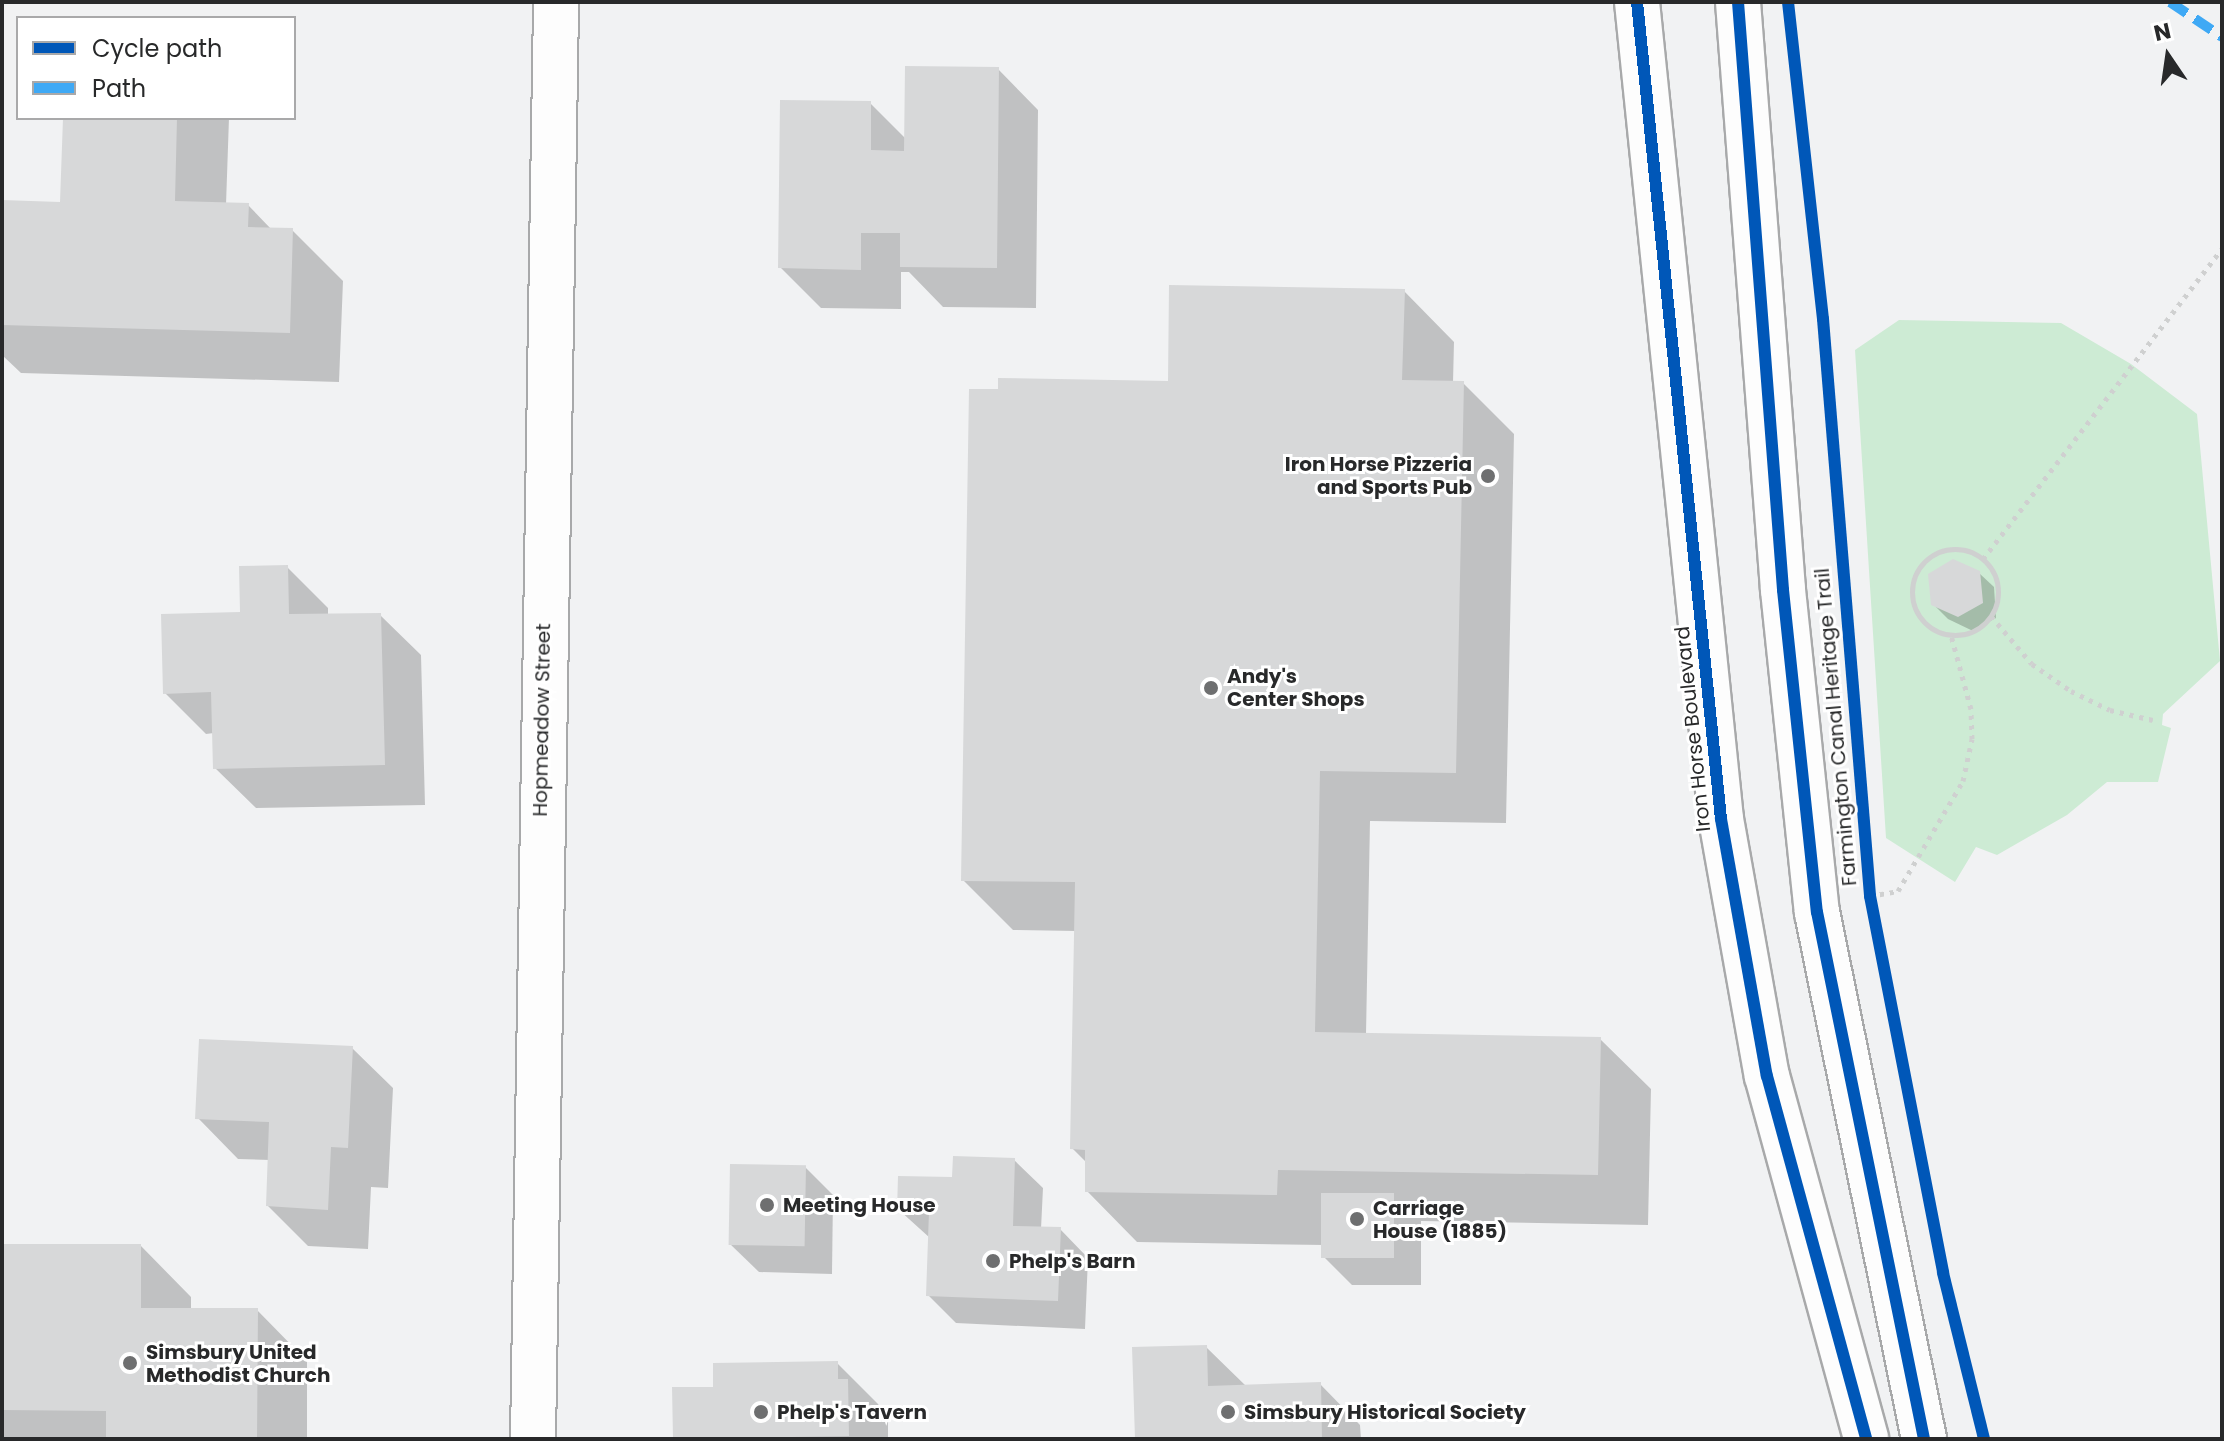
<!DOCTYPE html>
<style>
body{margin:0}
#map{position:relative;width:2224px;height:1441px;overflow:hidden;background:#f1f2f3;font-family:Poppins,sans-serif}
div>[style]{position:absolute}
.green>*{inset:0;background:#cdebd4}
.shadow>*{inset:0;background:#0003}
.building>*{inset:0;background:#d7d8d9;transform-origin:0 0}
.path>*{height:5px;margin-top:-2.5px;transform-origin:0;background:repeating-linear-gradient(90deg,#cfd0d0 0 4px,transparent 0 10px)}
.path>.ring{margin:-2.5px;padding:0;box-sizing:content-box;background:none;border:5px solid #cfd0d0;border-radius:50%}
.roads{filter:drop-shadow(2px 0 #a8a9aa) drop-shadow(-2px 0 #a8a9aa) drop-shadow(0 2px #a8a9aa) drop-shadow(0 -2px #a8a9aa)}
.tertiary>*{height:44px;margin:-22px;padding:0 22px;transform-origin:22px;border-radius:22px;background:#fdfdfd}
.trunk>*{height:44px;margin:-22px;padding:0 22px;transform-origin:22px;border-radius:22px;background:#fdfdfd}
.quiet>*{height:10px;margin-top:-5px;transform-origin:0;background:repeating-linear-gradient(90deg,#3fa9f5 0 20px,transparent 0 30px)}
.cycleway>*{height:12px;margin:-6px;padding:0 6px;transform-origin:6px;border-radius:6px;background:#0057b8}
.dots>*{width:22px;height:22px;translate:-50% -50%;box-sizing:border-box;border:4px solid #fff;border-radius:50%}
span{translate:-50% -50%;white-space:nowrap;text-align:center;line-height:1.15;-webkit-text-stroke:6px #fff;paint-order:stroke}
.poi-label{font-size:20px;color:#28292a;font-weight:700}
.right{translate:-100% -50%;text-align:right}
.left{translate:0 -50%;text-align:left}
.street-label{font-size:20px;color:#28292a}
.frame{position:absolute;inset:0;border:4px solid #28292a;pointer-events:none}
.legend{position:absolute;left:16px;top:16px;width:280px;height:104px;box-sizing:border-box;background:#fff;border:2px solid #a9a9aa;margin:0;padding:10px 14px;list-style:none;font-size:24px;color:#28292a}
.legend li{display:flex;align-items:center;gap:16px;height:40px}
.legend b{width:40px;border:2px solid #a9a9aa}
.north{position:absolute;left:2128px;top:16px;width:80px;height:80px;-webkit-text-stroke:6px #fff;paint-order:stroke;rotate:347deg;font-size:22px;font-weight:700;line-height:32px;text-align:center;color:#28292a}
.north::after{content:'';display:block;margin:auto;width:28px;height:36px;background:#28292a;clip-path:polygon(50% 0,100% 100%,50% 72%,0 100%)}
</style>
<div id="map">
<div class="green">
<div style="clip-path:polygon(1899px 320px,2061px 323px,2131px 364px,2197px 414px,2220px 661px,2163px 714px,2162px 725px,2171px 728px,2158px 782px,2107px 782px,2067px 815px,1997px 855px,1976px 847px,1955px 882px,1886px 838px,1855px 350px)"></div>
</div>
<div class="shadow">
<div style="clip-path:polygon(998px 69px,1038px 110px,1036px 308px,943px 307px,909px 272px,901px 272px,901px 309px,821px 308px,780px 267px,870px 103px,906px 139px)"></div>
<div style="clip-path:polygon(65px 118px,229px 118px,226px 205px,248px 205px,272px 230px,292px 230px,343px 281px,339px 382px,21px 373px,2px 355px,2px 202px,62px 204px)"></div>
<div style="clip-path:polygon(1404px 291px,1454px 342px,1453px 383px,1463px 383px,1514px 434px,1506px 823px,1370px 821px,1366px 1035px,1600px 1039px,1651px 1089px,1648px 1225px,1421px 1221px,1421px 1285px,1352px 1285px,1324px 1257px,1324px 1245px,1137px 1242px,1087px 1191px,1087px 1163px,1072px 1148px,1076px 931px,1013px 930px,963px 880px,1170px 383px)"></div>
<div style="clip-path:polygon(287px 567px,328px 608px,328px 616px,380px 615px,421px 655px,425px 805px,256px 808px,215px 768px,214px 733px,206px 734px,165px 693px)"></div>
<div style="clip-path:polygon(1979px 573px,1994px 587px,1996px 618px,1973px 631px,1948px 619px,1933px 604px)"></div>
<div style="clip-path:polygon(352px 1048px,393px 1088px,388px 1188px,371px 1187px,368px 1249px,308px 1246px,268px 1206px,270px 1160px,238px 1159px,198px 1118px)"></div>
<div style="clip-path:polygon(1014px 1160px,1043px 1188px,1041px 1229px,1060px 1229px,1088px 1258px,1085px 1329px,956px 1323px,928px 1295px,930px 1238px,899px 1210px,954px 1179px)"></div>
<div style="clip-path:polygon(805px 1167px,833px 1195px,832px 1274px,759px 1272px,730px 1244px)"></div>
<div style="clip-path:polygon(2px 1246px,141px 1246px,191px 1297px,191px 1310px,257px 1310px,307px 1361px,307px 1439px,2px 1439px)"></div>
<div style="clip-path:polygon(1206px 1347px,1246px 1386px,1320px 1384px,1360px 1425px,1361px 1439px,1137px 1439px)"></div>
<div style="clip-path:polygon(837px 1363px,878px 1404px,888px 1422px,888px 1439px,675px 1439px,674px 1389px,715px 1389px)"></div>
</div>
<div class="building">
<div style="clip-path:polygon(905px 66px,999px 67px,997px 268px,900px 267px,900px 233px,861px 233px,861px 270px,778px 268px,780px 100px,871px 101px,871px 150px,904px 151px)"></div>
<div style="clip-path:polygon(63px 118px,177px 118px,175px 201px,249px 203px,248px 227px,293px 228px,290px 333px,2px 325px,2px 200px,60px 202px)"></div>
<div style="clip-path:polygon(1169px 285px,1405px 289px,1402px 380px,1464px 381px,1456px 773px,1320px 771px,1315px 1032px,1601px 1037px,1598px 1175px,1278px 1170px,1277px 1195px,1085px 1192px,1085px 1150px,1070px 1149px,1075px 882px,961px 881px,969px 389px,998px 389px,998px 378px,1168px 381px)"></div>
<div style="clip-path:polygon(1953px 559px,1980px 571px,1983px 603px,1958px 617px,1931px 605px,1928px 574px)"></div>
<div style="clip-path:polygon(288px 565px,289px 614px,381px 613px,385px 765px,213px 769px,211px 692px,163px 694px,161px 614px,240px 612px,239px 566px)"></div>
<div style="clip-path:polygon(199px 1039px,353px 1046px,348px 1148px,331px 1147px,328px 1210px,266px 1206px,269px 1122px,195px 1119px)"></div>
<div style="clip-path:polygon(953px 1156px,1015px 1158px,1013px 1226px,1061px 1227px,1058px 1301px,926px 1296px,929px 1211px,897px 1211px,898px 1176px,952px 1177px)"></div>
<div style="left:730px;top:1164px;width:76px;height:81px;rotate:1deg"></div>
<div style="left:1321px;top:1193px;width:73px;height:65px"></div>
<div style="clip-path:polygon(2px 1244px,141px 1244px,141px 1308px,258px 1308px,257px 1439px,106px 1439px,106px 1411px,2px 1410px)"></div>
<div style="clip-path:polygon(1207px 1345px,1208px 1386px,1321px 1382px,1322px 1439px,1135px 1439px,1132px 1347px)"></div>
<div style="clip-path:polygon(838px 1361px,838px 1379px,848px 1379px,849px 1436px,673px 1439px,672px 1387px,713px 1387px,713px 1363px)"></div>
</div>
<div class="path">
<div class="ring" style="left:1912px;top:549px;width:81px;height:81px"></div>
<div style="left:1983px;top:559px;width:391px;rotate:-52.4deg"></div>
<div style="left:1991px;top:616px;width:63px;rotate:49.5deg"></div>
<div style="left:2032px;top:664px;width:47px;rotate:34.7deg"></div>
<div style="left:2071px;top:691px;width:43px;rotate:26deg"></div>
<div style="left:2110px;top:710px;width:44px;rotate:13.1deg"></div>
<div style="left:1870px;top:896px;width:28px;rotate:-10deg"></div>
<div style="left:1898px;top:891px;width:128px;rotate:-59.4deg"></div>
<div style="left:1963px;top:781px;width:43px;rotate:-77.9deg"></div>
<div style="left:1972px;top:739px;width:30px;rotate:-92deg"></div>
<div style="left:1971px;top:709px;width:77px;rotate:-105.1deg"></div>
</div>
<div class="roads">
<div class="tertiary">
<div style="left:1637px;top:2px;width:821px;rotate:84.13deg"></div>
<div style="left:1721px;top:819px;width:261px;rotate:79.9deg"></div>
<div style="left:1767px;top:1076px;width:376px;rotate:74.7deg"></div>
<div style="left:1738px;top:2px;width:590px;rotate:85.62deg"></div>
<div style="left:1783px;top:590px;width:324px;rotate:84deg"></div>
<div style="left:1817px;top:912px;width:538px;rotate:78.52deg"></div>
</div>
<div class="trunk">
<div style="left:533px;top:1439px;width:1437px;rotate:-89.08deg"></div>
</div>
</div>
<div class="quiet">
<div style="left:2170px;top:2px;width:63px;rotate:33.9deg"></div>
</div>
<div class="cycleway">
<div style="left:1637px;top:2px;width:821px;rotate:84.13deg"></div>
<div style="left:1721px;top:819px;width:261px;rotate:79.9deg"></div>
<div style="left:1767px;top:1076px;width:376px;rotate:74.7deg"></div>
<div style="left:1738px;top:2px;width:590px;rotate:85.62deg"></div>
<div style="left:1783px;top:590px;width:324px;rotate:84deg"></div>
<div style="left:1817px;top:912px;width:538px;rotate:78.52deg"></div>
<div style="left:1788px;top:2px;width:319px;rotate:83.7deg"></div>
<div style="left:1823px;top:319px;width:579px;rotate:85.34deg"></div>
<div style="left:1870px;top:896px;width:384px;rotate:79deg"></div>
<div style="left:1943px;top:1273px;width:171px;rotate:76.1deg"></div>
</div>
<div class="dots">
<div style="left:1488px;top:476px;background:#6e6f70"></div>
<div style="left:1211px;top:688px;background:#6e6f70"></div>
<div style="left:767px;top:1205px;background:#6e6f70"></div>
<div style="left:1357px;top:1219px;background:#6e6f70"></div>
<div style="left:993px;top:1261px;background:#6e6f70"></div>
<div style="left:130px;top:1363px;background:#6e6f70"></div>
<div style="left:761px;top:1412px;background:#6e6f70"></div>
<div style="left:1228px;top:1412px;background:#6e6f70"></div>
</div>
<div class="poi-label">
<span class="right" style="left:1472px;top:476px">Iron Horse Pizzeria<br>and Sports Pub</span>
<span class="left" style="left:1227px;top:688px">Andy's<br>Center Shops</span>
<span class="left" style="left:783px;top:1205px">Meeting House</span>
<span class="left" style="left:1373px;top:1220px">Carriage<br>House (1885)</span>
<span class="left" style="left:1009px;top:1261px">Phelp's Barn</span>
<span class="left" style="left:146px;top:1364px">Simsbury United<br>Methodist Church</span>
<span class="left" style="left:777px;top:1412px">Phelp's Tavern</span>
<span class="left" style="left:1244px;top:1412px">Simsbury Historical Society</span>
</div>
<div class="street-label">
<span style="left:542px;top:720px;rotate:-89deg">Hopmeadow Street</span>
<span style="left:1836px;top:727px;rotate:-95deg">Farmington Canal Heritage Trail</span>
<span style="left:1693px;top:729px;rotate:-96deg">Iron Horse Boulevard</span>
</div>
<div class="frame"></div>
<ul class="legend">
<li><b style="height:10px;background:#0057b8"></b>Cycle path</li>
<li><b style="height:10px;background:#3fa9f5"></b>Path</li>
</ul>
<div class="north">N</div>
</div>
